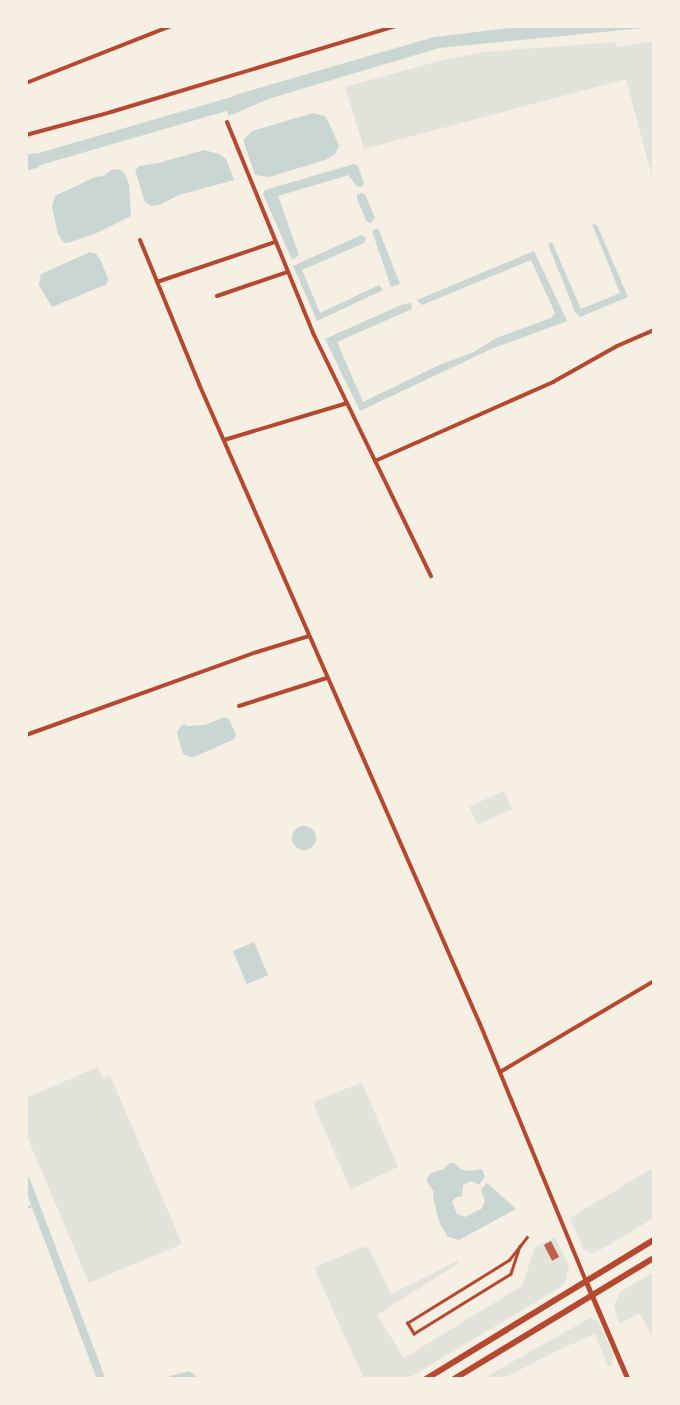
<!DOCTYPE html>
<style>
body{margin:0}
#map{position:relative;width:680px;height:1405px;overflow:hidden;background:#f6efe4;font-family:"IBM Plex Sans",sans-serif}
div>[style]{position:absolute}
.green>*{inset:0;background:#e2e4dc;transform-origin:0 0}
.water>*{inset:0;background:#c9d6d2;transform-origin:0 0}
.round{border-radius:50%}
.stream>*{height:2px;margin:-1px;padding:0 1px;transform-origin:1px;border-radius:1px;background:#c9d6d2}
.canal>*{height:8px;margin:-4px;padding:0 4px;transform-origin:4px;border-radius:4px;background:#c9d6d2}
.river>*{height:12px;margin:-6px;padding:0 6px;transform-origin:6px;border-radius:6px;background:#c9d6d2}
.building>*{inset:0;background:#bf614a;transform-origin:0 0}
.pedestrian>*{height:2.5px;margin:-1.25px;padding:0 1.25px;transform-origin:1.25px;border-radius:1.25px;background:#b5482f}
.minor>*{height:4px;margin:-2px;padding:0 2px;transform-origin:2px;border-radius:2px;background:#b5482f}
.tertiary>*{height:4.5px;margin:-2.25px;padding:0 2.25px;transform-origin:2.25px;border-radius:2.25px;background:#b5482f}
.primary>*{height:5.5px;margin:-2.75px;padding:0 2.75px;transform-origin:2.75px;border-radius:2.75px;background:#b5482f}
span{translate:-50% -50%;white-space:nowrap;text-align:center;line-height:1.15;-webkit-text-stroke:5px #f6efe4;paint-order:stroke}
.frame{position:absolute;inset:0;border:28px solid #f6efe4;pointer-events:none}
</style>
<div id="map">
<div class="green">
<div style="clip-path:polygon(654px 41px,654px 184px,626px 79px,364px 149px,345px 87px,443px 60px,484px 52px,615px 42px,617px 47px)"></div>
<div style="left:504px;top:791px;width:20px;height:38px;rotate:66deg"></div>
<div style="clip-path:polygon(98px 1067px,102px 1078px,110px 1075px,182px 1244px,89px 1283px,26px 1134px,26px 1098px)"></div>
<div style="clip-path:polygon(360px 1083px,362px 1083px,398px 1167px,352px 1189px,350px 1188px,314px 1106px,314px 1102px)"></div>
<div style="clip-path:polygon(654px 1167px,654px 1218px,602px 1249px,593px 1253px,587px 1252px,583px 1248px,570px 1218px)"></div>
<div style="clip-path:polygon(555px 1237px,569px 1266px,566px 1280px,561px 1287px,407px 1379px,364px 1379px,315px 1270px,315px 1267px,360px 1248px,368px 1247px,391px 1294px,457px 1261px,459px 1263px,377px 1315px,404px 1358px,522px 1286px,535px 1247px)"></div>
<div style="clip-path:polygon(654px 1272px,654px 1339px,639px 1313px,619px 1324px,614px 1305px,620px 1292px)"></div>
<div style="clip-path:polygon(590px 1318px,598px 1321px,613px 1354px,612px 1365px,608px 1367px,595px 1334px,563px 1348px,502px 1379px,482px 1379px)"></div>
</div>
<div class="water">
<div style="clip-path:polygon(528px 26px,654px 27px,439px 48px,268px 99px,229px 116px,223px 102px,235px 95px,434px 37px)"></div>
<div style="clip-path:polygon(313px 113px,325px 116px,329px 123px,339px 146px,335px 154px,325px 160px,269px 177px,255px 175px,244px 143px,244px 139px,252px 131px)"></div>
<div style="clip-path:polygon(204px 150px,219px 154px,226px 159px,234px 180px,179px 195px,159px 205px,151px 206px,145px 202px,135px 170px,139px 166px,159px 163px)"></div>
<div style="clip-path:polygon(35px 153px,39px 167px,26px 171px,26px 155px)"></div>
<div style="clip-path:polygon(354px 164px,358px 166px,364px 184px,361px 187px,356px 186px,349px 175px,278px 196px,299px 255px,292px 260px,263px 194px,265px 190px)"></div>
<div style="clip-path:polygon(120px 169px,125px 174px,129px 184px,131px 216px,99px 232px,71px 242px,64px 243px,58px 234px,52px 207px,55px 196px,95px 177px,104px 176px,111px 170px)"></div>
<div style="clip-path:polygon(361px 193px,365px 194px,375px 218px,371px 223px,367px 222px,357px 199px,357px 195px)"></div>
<div style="clip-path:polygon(592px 224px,597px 225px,628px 297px,580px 317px,575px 312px,548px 244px,552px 242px,581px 309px,618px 294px,620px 293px)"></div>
<div style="clip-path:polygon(378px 228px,400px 284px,391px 287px,372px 231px)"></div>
<div style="clip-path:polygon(361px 235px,366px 238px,364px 243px,302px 270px,320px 313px,379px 285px,383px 290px,317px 321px,293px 266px)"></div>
<div style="clip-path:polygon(534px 251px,567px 321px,491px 349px,360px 411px,325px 339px,401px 305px,411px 303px,412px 309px,337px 342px,363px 402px,439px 365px,472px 353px,496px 338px,551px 318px,555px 313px,531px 260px,422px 305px,417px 300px)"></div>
<div style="clip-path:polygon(90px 252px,96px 254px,100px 259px,108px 278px,107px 284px,52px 307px,39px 285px,41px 274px)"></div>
<div style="clip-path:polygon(224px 717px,229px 719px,236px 735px,233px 740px,196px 756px,190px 757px,183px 754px,177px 733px,180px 727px,184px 724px,187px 726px,205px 725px)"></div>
<div class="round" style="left:292px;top:826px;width:24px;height:24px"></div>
<div style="left:254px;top:942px;width:36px;height:23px;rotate:67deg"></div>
<div style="clip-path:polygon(450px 1163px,454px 1163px,460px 1169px,468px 1171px,482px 1169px,485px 1177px,479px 1185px,471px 1181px,463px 1185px,462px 1196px,455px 1198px,452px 1202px,457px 1214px,465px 1217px,481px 1209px,485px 1202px,481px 1190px,487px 1183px,516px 1209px,459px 1240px,448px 1237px,440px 1224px,433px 1198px,434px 1192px,426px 1180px,431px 1173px,444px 1169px)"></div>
<div style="clip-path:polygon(190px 1371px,199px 1379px,168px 1379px,170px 1376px)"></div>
</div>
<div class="stream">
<div style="left:26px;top:1208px;width:10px;rotate:-17deg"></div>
</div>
<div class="canal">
<div style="left:26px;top:1180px;width:213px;rotate:69.3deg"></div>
</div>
<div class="river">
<div style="left:26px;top:163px;width:223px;rotate:-16.2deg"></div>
</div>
<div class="building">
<div style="left:551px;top:1241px;width:18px;height:8px;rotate:63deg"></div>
</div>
<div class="pedestrian">
<div style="left:520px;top:1246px;width:29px;rotate:108deg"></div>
<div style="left:511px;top:1274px;width:114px;rotate:148.3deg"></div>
<div style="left:414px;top:1334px;width:13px;rotate:-122deg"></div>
<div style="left:407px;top:1323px;width:120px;rotate:-31.7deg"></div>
<div style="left:509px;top:1260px;width:18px;rotate:-52deg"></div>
<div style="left:520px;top:1246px;width:11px;rotate:-52deg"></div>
</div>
<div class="minor">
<div style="left:26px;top:83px;width:156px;rotate:-21.5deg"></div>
<div style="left:227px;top:122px;width:230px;rotate:67.8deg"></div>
<div style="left:314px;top:335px;width:268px;rotate:64.1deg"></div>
<div style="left:26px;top:135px;width:88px;rotate:-15.1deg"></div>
<div style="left:111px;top:112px;width:297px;rotate:-16.8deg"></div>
<div style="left:140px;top:240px;width:156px;rotate:67.7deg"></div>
<div style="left:199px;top:384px;width:699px;rotate:66.3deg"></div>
<div style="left:480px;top:1024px;width:278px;rotate:67.6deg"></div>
<div style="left:157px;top:282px;width:125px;rotate:-18.7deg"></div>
<div style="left:217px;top:296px;width:74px;rotate:-18.9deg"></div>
<div style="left:224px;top:440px;width:128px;rotate:-16.7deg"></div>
<div style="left:375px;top:461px;width:195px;rotate:-23.9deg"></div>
<div style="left:553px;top:382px;width:73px;rotate:-29.4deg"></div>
<div style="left:617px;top:346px;width:40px;rotate:-23.4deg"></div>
<div style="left:239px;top:706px;width:92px;rotate:-17.7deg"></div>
<div style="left:26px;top:735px;width:245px;rotate:-19.8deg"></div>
<div style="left:257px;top:652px;width:54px;rotate:-17.1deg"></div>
<div style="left:500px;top:1072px;width:179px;rotate:-30.6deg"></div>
</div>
<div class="tertiary">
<div style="left:586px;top:1281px;width:107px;rotate:66.8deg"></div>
</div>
<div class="primary">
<div style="left:426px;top:1379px;width:267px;rotate:-31.4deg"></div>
<div style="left:454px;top:1379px;width:234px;rotate:-31.2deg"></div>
</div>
<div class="frame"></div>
</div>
